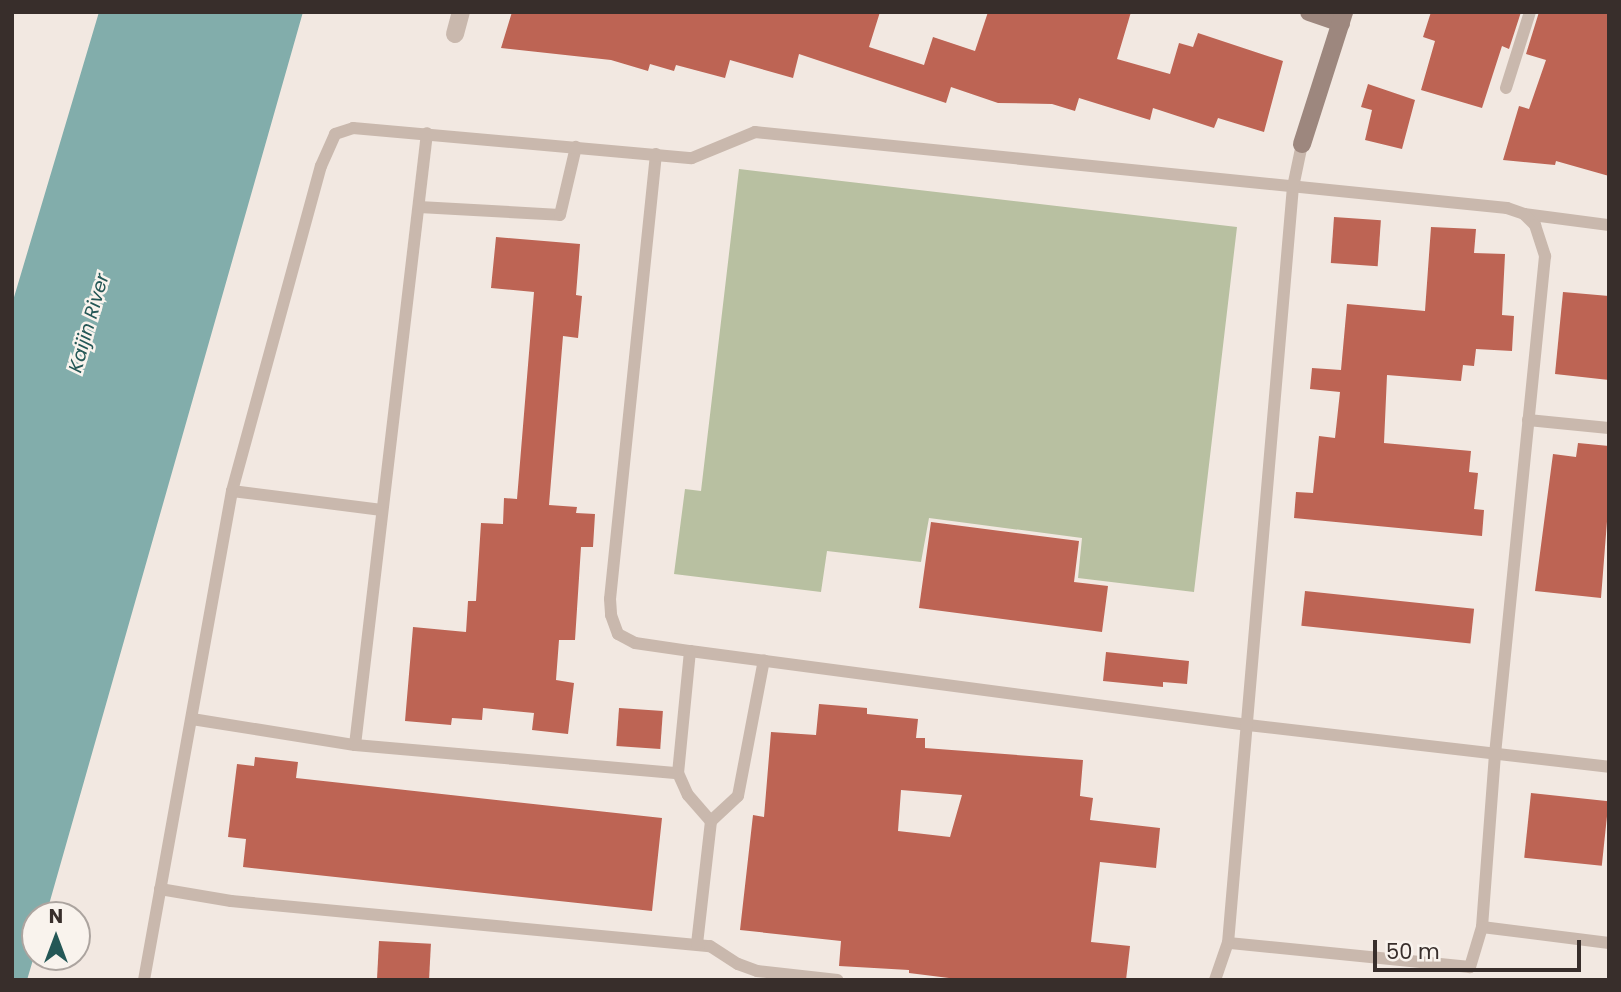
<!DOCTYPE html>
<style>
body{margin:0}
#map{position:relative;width:1621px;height:992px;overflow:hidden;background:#f2e8e1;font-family:Poppins,sans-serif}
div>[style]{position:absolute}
.green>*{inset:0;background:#b8c0a1}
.water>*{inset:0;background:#82adab}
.building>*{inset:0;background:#bd6454;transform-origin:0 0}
.lane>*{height:12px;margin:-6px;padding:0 6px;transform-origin:6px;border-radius:6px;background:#c9b8ad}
.street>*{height:18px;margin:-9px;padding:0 9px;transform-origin:9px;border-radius:9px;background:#c9b8ad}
.secondary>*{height:18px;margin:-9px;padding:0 9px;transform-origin:9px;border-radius:9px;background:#9d877e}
span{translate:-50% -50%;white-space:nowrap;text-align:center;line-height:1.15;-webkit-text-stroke:5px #f9f3ed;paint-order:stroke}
.water-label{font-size:19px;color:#245756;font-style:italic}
.frame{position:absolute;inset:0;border:14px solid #382e2b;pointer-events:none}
.north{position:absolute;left:21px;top:901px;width:70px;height:70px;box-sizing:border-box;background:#f9f3ed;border:2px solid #aca49f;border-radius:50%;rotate:0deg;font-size:19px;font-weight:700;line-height:28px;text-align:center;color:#382e2b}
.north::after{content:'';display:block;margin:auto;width:24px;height:32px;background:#245756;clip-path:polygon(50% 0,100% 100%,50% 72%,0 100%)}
.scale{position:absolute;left:1373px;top:940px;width:208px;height:32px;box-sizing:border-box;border:4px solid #382e2b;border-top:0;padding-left:9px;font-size:21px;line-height:24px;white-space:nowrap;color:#382e2b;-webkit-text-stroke:5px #f9f3ed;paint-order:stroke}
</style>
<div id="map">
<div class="green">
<div style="clip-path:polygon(739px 169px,1237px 227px,1194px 592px,1078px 578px,1082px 538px,929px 518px,921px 562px,827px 551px,821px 592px,674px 574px,685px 489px,701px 491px)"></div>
</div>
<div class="water">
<div style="clip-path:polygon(99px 12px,303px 12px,46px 915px,35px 915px,35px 953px,27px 980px,12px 980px,12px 304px)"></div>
</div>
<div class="building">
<div style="clip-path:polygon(512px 12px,880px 12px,869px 47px,924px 65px,933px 37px,975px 51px,988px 12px,1131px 12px,1117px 59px,1170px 74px,1179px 43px,1193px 47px,1198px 33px,1283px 61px,1264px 132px,1218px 118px,1214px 128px,1153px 108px,1150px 120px,1079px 98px,1075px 111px,1052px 104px,998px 103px,951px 87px,946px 103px,799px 54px,793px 78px,730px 60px,725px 78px,676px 65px,674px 71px,650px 64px,648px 71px,611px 60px,501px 48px)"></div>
<div style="clip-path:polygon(1431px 12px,1521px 12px,1509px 49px,1502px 46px,1482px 108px,1421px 90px,1435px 41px,1423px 37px)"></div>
<div style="clip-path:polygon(1539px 12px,1609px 12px,1609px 176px,1556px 161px,1555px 165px,1503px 160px,1519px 106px,1529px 109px,1546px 60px,1526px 54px)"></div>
<div style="clip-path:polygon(1368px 84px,1415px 100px,1402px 149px,1365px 140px,1372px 110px,1361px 107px)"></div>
<div style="left:1334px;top:217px;width:47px;height:46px;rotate:4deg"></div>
<div style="clip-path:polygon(1431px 227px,1476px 229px,1474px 253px,1505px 254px,1502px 315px,1514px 316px,1512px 351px,1476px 349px,1474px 366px,1463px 365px,1461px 381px,1387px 375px,1384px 443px,1471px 451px,1469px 472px,1478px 473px,1474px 509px,1484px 510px,1482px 536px,1294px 518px,1296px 492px,1313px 493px,1319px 436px,1335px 438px,1340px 392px,1310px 389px,1312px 368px,1341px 370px,1347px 304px,1425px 311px)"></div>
<div style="clip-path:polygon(496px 237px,580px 244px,576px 295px,582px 296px,578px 338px,563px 336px,549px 505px,577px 507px,576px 513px,595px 514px,593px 547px,581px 547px,575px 640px,559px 640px,556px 680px,574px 683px,568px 734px,532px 730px,534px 713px,483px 708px,482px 720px,452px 718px,451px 725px,405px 721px,413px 627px,466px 632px,468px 601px,476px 601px,481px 523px,503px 524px,504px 498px,517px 499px,534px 292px,491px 288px)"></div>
<div style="clip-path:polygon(1563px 292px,1609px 296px,1609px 380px,1555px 374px)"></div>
<div style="clip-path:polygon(1578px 443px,1609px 446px,1609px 496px,1601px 598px,1535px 591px,1553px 454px,1576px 457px)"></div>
<div style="clip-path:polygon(931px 522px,1079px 541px,1074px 582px,1108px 586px,1102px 632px,919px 608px)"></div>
<div style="left:1305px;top:591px;width:170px;height:35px;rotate:6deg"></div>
<div style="clip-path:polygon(1106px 652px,1189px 661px,1187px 684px,1163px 682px,1163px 687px,1103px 681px)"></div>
<div style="clip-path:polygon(evenodd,819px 704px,867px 708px,867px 714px,918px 719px,916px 738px,925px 738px,925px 748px,1083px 760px,1080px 796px,1093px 798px,1090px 820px,1160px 828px,1156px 868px,1100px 862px,1091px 942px,1130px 946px,1126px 980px,965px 980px,909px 973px,909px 970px,839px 966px,841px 941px,740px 930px,753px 815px,764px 817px,771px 732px,816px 735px,819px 704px,901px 790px,962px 795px,950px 837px,898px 831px,901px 790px)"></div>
<div style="left:619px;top:708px;width:44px;height:38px;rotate:4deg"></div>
<div style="clip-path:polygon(255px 757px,298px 762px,296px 778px,662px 818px,652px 911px,243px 867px,246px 839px,228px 837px,237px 764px,254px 766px)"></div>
<div style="left:1531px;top:793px;width:78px;height:65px;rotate:6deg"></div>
<div style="left:379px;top:941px;width:52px;height:39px;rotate:3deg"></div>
</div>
<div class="lane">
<div style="left:1506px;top:88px;width:80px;rotate:-72.5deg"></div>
<div style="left:656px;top:154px;width:447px;rotate:95.9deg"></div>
<div style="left:610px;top:599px;width:16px;rotate:86deg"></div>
<div style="left:611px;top:615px;width:20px;rotate:70deg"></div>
<div style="left:618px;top:634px;width:19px;rotate:28deg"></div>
<div style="left:635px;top:643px;width:56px;rotate:8.3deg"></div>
<div style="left:690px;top:651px;width:563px;rotate:7.55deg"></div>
<div style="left:1248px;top:725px;width:363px;rotate:6.6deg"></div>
<div style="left:419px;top:207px;width:141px;rotate:3.2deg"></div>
<div style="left:560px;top:215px;width:70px;rotate:-76.8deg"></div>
<div style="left:1524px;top:214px;width:86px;rotate:7.4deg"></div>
<div style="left:1528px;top:420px;width:81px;rotate:5.6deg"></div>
<div style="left:232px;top:491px;width:151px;rotate:7.2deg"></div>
<div style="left:690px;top:651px;width:123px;rotate:95.6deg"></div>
<div style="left:678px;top:773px;width:24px;rotate:66deg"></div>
<div style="left:688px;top:795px;width:35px;rotate:49deg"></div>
<div style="left:192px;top:719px;width:165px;rotate:9.1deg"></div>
<div style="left:355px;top:745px;width:324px;rotate:5deg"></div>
<div style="left:355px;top:745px;width:616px;rotate:-83.29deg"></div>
<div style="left:160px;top:889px;width:72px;rotate:9.6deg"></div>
<div style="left:231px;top:901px;width:481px;rotate:5.4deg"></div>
<div style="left:710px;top:946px;width:33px;rotate:33deg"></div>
<div style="left:738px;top:964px;width:20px;rotate:20deg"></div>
<div style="left:757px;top:971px;width:81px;rotate:6.3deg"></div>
<div style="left:1482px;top:927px;width:128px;rotate:7.2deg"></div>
<div style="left:697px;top:944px;width:124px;rotate:-83.5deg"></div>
<div style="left:711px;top:821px;width:37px;rotate:-43deg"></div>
<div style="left:738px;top:796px;width:138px;rotate:-79.2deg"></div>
<div style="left:144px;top:980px;width:497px;rotate:-79.8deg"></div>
<div style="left:232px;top:491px;width:337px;rotate:-74.7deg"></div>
<div style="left:321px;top:166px;width:35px;rotate:-66deg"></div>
<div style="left:335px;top:134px;width:19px;rotate:-18deg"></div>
<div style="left:353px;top:128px;width:340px;rotate:5.1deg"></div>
<div style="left:692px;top:158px;width:68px;rotate:-22.4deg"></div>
<div style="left:755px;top:132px;width:756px;rotate:5.77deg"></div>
<div style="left:1507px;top:208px;width:18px;rotate:19deg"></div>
<div style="left:1524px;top:214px;width:16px;rotate:45deg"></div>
<div style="left:1535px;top:225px;width:33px;rotate:72deg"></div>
<div style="left:1545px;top:256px;width:501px;rotate:95.73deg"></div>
<div style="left:1495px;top:754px;width:173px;rotate:94.3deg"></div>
<div style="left:1482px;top:927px;width:42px;rotate:106.7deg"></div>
<div style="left:1470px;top:967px;width:243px;rotate:-174.3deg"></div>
<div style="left:1215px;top:980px;width:39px;rotate:-71deg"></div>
<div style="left:1228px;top:943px;width:759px;rotate:-85.09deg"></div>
<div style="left:1293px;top:187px;width:44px;rotate:-78.2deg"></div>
</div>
<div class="street">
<div style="left:455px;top:34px;width:23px;rotate:-75deg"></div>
</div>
<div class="secondary">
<div style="left:1309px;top:12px;width:34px;rotate:19deg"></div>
<div style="left:1302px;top:144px;width:139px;rotate:-72.3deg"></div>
</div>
<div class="water-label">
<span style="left:89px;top:323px;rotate:-74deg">Kaijin River</span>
</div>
<div class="frame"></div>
<div class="north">N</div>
<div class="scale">50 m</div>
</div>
